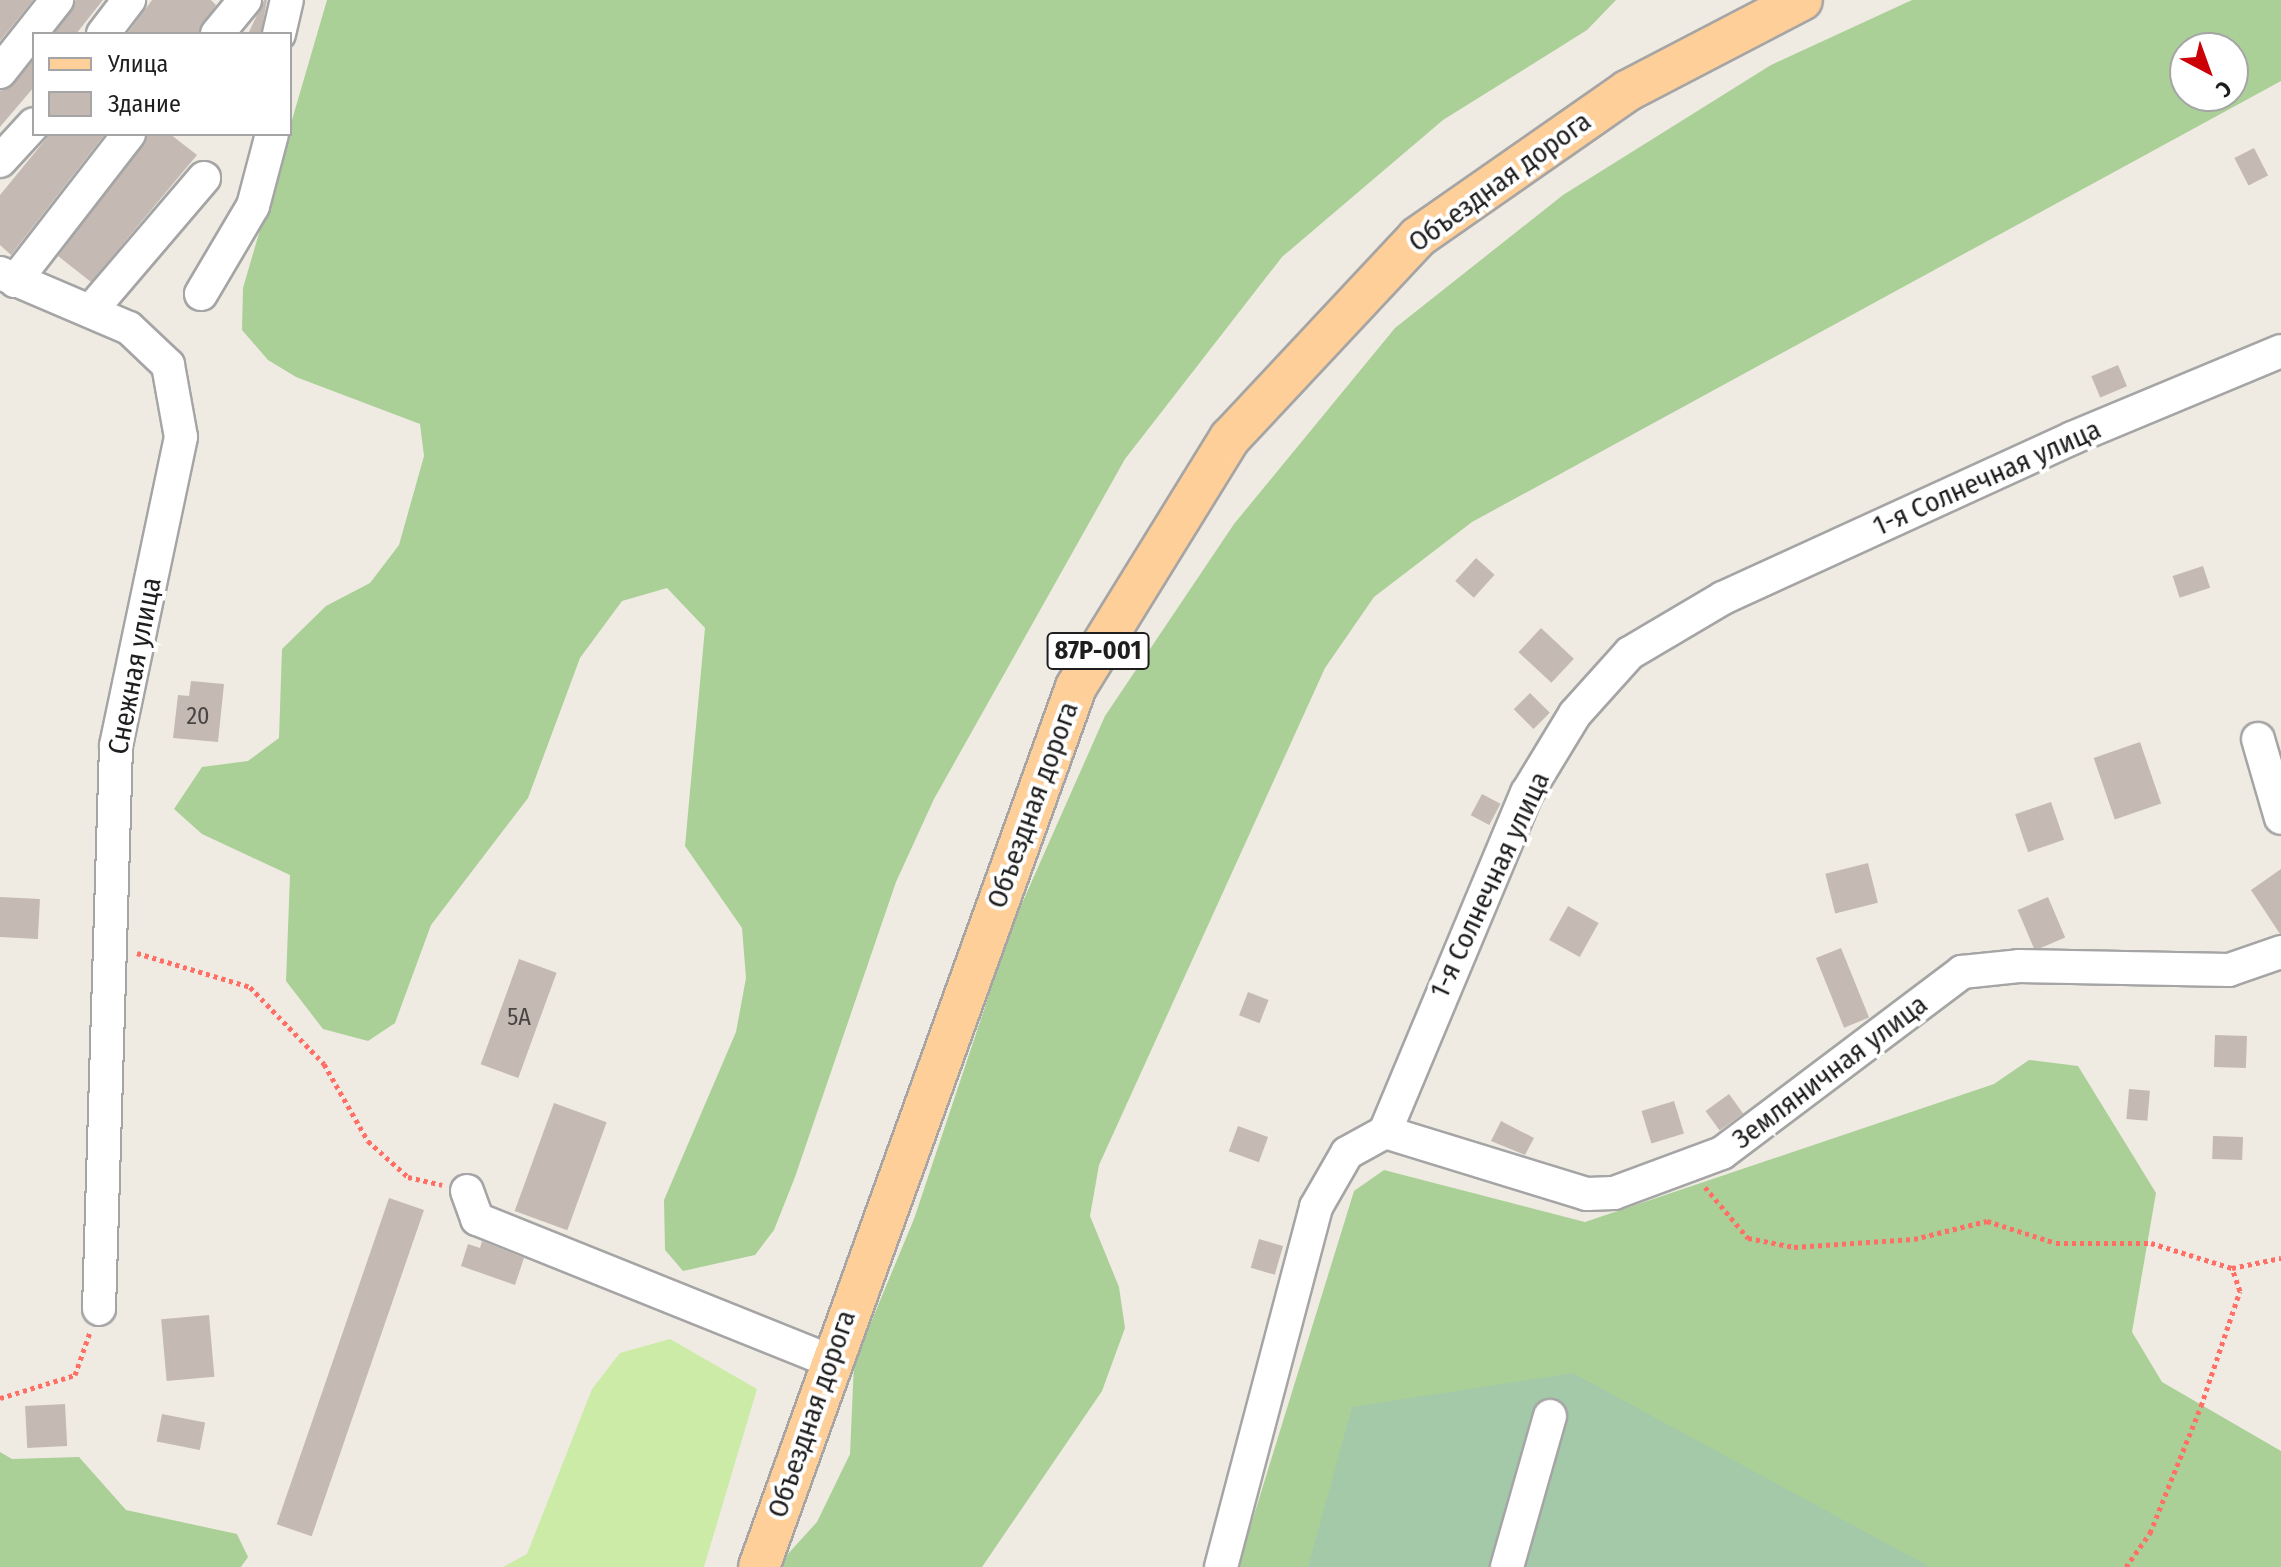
<!DOCTYPE html>
<meta charset="utf-8">
<style>
body{margin:0}
#map{position:relative;width:2281px;height:1567px;overflow:hidden;background:#efebe3;font-family:"Fira Sans Condensed",sans-serif}
div>[style]{position:absolute}
.grass>*{inset:0;background:#cbeba7}
.forest>*{inset:0;background:#aad097}
.cemetery>*{inset:0;background:#a4c9a8}
.building>*{inset:0;background:#c4bab3;transform-origin:0 0}
.path>*{height:5px;margin-top:-2.5px;transform-origin:0;background:repeating-linear-gradient(90deg,#ff6f65 0 4px,transparent 0 8px)}
.roads{filter:drop-shadow(2px 0 #a5a5a5) drop-shadow(-2px 0 #a5a5a5) drop-shadow(0 2px #a5a5a5) drop-shadow(0 -2px #a5a5a5)}
.minor>*{height:32px;margin:-16px;padding:0 16px;transform-origin:16px;border-radius:16px;background:#fff}
.major>*{height:40px;margin:-20px;padding:0 20px;transform-origin:20px;border-radius:20px;background:#ffcf99}
span{translate:-50% -50%;white-space:nowrap;text-align:center;line-height:1.15;-webkit-text-stroke:8px #fff;paint-order:stroke}
.number-label{font-size:24px;color:#484543}
.number-label span{-webkit-text-stroke-width:0}
.shield-label span{padding:2px 6px;background:#fff;border:2px solid;border-radius:6px;-webkit-text-stroke-width:0}
.shield-label{font-size:26px;color:#1e1e1e;font-weight:700}
.street-label{font-size:28px;color:#1e1e1e}
.legend{position:absolute;left:32px;top:32px;width:260px;height:104px;box-sizing:border-box;background:#fff;border:2px solid #a5a5a5;margin:0;padding:10px 14px;list-style:none;font-size:24px;color:#1e1e1e}
.legend li{display:flex;align-items:center;gap:16px;height:40px}
.legend b{width:40px;border:2px solid #a5a5a5}
.north{position:absolute;left:2169px;top:32px;width:80px;height:80px;box-sizing:border-box;background:#fff;border:2px solid #a5a5a5;border-radius:50%;rotate:139deg;font-size:22px;font-weight:700;line-height:32px;text-align:center;color:#1e1e1e}
.north::after{content:'';display:block;margin:auto;width:28px;height:36px;background:#cc0007;clip-path:polygon(50% 0,100% 100%,50% 72%,0 100%)}
</style>
<div id="map">
<div class="grass">
<div style="clip-path:polygon(670px 1339px,757px 1389px,704px 1567px,503px 1567px,527px 1554px,592px 1389px,620px 1353px)"></div>
</div>
<div class="forest">
<div style="clip-path:polygon(327px 0,1616px 0,1587px 30px,1443px 120px,1282px 257px,1125px 459px,934px 799px,896px 882px,795px 1177px,774px 1230px,755px 1255px,683px 1271px,665px 1250px,664px 1200px,736px 1032px,746px 978px,742px 928px,685px 846px,705px 628px,667px 588px,622px 601px,580px 658px,528px 798px,431px 925px,395px 1023px,368px 1041px,323px 1029px,286px 981px,290px 875px,202px 834px,174px 809px,202px 767px,248px 761px,279px 738px,282px 649px,326px 606px,370px 583px,399px 545px,424px 456px,420px 424px,296px 377px,268px 360px,242px 330px,243px 288px)"></div>
<div style="clip-path:polygon(evenodd,1912px 0,2281px 0,2281px 81px,1472px 522px,1374px 597px,1325px 668px,1099px 1165px,1090px 1216px,1119px 1287px,1125px 1328px,1102px 1391px,982px 1567px,776px 1567px,817px 1522px,850px 1454px,854px 1363px,914px 1219px,1012px 926px,1105px 716px,1234px 524px,1395px 328px,1563px 195px,1771px 65px,1912px 0,2185px 48px,2233px 48px,2233px 96px,2185px 96px,2185px 48px)"></div>
<div style="clip-path:polygon(2029px 1060px,2078px 1066px,2156px 1193px,2132px 1332px,2162px 1382px,2281px 1451px,2281px 1567px,1238px 1567px,1354px 1191px,1384px 1170px,1585px 1222px,1994px 1084px)"></div>
<div style="clip-path:polygon(0 1452px,12px 1459px,79px 1457px,126px 1510px,237px 1534px,248px 1557px,241px 1567px,0 1567px)"></div>
</div>
<div class="cemetery">
<div style="clip-path:polygon(1573px 1373px,1930px 1567px,1308px 1567px,1352px 1407px)"></div>
</div>
<div class="building">
<div style="clip-path:polygon(0 0,33px 0,0 41px)"></div>
<div style="clip-path:polygon(76px 0,103px 0,76px 34px,54px 34px)"></div>
<div style="clip-path:polygon(152px 0,211px 0,216px 5px,198px 34px,127px 34px)"></div>
<div style="clip-path:polygon(264px 0,267px 0,261px 34px,248px 34px)"></div>
<div style="clip-path:polygon(34px 60px,34px 87px,0 127px,0 91px)"></div>
<div style="clip-path:polygon(50px 134px,105px 134px,11px 255px,0 245px,0 195px)"></div>
<div style="clip-path:polygon(148px 134px,170px 134px,197px 155px,91px 282px,58px 256px)"></div>
<div style="left:2254px;top:148px;width:31px;height:22px;rotate:63deg"></div>
<div style="left:2118px;top:365px;width:23px;height:29px;rotate:67deg"></div>
<div style="left:1476px;top:558px;width:25px;height:31px;rotate:42deg"></div>
<div style="left:2203px;top:566px;width:23px;height:32px;rotate:72deg"></div>
<div style="left:1541px;top:628px;width:45px;height:33px;rotate:43deg"></div>
<div style="clip-path:polygon(191px 681px,224px 684px,218px 742px,173px 738px,178px 695px,189px 696px)"></div>
<div style="left:1530px;top:693px;width:28px;height:23px;rotate:45deg"></div>
<div style="left:2140px;top:742px;width:65px;height:49px;rotate:71deg"></div>
<div style="left:1482px;top:794px;width:21px;height:24px;rotate:28deg"></div>
<div style="left:2051px;top:802px;width:40px;height:38px;rotate:71deg"></div>
<div style="left:1868px;top:863px;width:41px;height:44px;rotate:76deg"></div>
<div style="clip-path:polygon(2281px 869px,2281px 934px,2280px 934px,2251px 890px)"></div>
<div style="left:0;top:897px;width:40px;height:40px;rotate:3deg"></div>
<div style="left:2048px;top:897px;width:44px;height:33px;rotate:67deg"></div>
<div style="left:1568px;top:906px;width:35px;height:39px;rotate:29deg"></div>
<div style="left:1841px;top:948px;width:75px;height:27px;rotate:68deg"></div>
<div style="left:519px;top:959px;width:40px;height:112px;rotate:20deg"></div>
<div style="left:1248px;top:992px;width:22px;height:25px;rotate:21deg"></div>
<div style="left:2215px;top:1035px;width:32px;height:32px;rotate:2deg"></div>
<div style="left:2129px;top:1089px;width:21px;height:30px;rotate:5deg"></div>
<div style="left:1729px;top:1094px;width:24px;height:29px;rotate:54deg"></div>
<div style="left:1674px;top:1101px;width:34px;height:34px;rotate:73deg"></div>
<div style="left:554px;top:1103px;width:56px;height:115px;rotate:20deg"></div>
<div style="clip-path:polygon(1501px 1121px,1534px 1138px,1525px 1155px,1491px 1141px)"></div>
<div style="left:1238px;top:1126px;width:32px;height:27px;rotate:20deg"></div>
<div style="left:2213px;top:1136px;width:30px;height:23px;rotate:2deg"></div>
<div style="left:389px;top:1198px;width:37px;height:345px;rotate:19deg"></div>
<div style="left:1259px;top:1239px;width:25px;height:30px;rotate:16deg"></div>
<div style="clip-path:polygon(482px 1241px,524px 1258px,515px 1285px,461px 1266px,468px 1244px,480px 1248px)"></div>
<div style="left:209px;top:1315px;width:62px;height:48px;rotate:85deg"></div>
<div style="left:65px;top:1404px;width:42px;height:40px;rotate:87deg"></div>
<div style="left:162px;top:1414px;width:44px;height:28px;rotate:11deg"></div>
</div>
<div class="path">
<div style="left:137px;top:953px;width:118px;rotate:16.7deg"></div>
<div style="left:250px;top:987px;width:107px;rotate:46.1deg"></div>
<div style="left:324px;top:1064px;width:89px;rotate:60.3deg"></div>
<div style="left:368px;top:1141px;width:54px;rotate:42deg"></div>
<div style="left:408px;top:1177px;width:35px;rotate:13deg"></div>
<div style="left:1705px;top:1187px;width:67px;rotate:49.9deg"></div>
<div style="left:1748px;top:1238px;width:47px;rotate:11.1deg"></div>
<div style="left:1794px;top:1247px;width:120px;rotate:-3.8deg"></div>
<div style="left:1914px;top:1239px;width:75px;rotate:-13.9deg"></div>
<div style="left:1987px;top:1221px;width:72px;rotate:17.7deg"></div>
<div style="left:2056px;top:1243px;width:95px"></div>
<div style="left:2151px;top:1243px;width:85px;rotate:17.2deg"></div>
<div style="left:2232px;top:1268px;width:50px;rotate:-11.5deg"></div>
<div style="left:0;top:1398px;width:78px;rotate:-17deg"></div>
<div style="left:75px;top:1375px;width:46px;rotate:-70.8deg"></div>
<div style="left:2126px;top:1567px;width:42px;rotate:-54.8deg"></div>
<div style="left:2150px;top:1533px;width:137px;rotate:-68.1deg"></div>
<div style="left:2201px;top:1406px;width:121px;rotate:-71.3deg"></div>
<div style="left:2240px;top:1291px;width:24px;rotate:-109deg"></div>
</div>
<div class="roads">
<div class="minor">
<div style="left:103px;top:34px;width:43px;rotate:-52.6deg"></div>
<div style="left:217px;top:34px;width:44px;rotate:-50.5deg"></div>
<div style="left:279px;top:34px;width:35px;rotate:-77deg"></div>
<div style="left:0;top:72px;width:92px;rotate:-51.6deg"></div>
<div style="left:0;top:161px;width:50px;rotate:-47.4deg"></div>
<div style="left:0;top:273px;width:140px;rotate:23.1deg"></div>
<div style="left:129px;top:328px;width:54px;rotate:43.5deg"></div>
<div style="left:168px;top:365px;width:73px;rotate:79.8deg"></div>
<div style="left:181px;top:437px;width:316px;rotate:101.9deg"></div>
<div style="left:116px;top:746px;width:563px;rotate:91.73deg"></div>
<div style="left:15px;top:281px;width:186px;rotate:-52.2deg"></div>
<div style="left:201px;top:294px;width:102px;rotate:-59.4deg"></div>
<div style="left:253px;top:206px;width:74px;rotate:-75.2deg"></div>
<div style="left:93px;top:308px;width:171px;rotate:-49.5deg"></div>
<div style="left:2258px;top:739px;width:82px;rotate:73.8deg"></div>
<div style="left:1385px;top:1132px;width:211px;rotate:17.1deg"></div>
<div style="left:1587px;top:1194px;width:27px;rotate:-2deg"></div>
<div style="left:1614px;top:1193px;width:115px;rotate:-20.3deg"></div>
<div style="left:1722px;top:1153px;width:301px;rotate:-37deg"></div>
<div style="left:1962px;top:972px;width:57px;rotate:-6deg"></div>
<div style="left:2019px;top:966px;width:210px;rotate:1.1deg"></div>
<div style="left:2229px;top:970px;width:55px;rotate:-19.1deg"></div>
<div style="left:467px;top:1191px;width:30px;rotate:70deg"></div>
<div style="left:477px;top:1219px;width:380px;rotate:21.9deg"></div>
<div style="left:1221px;top:1567px;width:372px;rotate:-75.2deg"></div>
<div style="left:1316px;top:1207px;width:62px;rotate:-60.1deg"></div>
<div style="left:1347px;top:1153px;width:43px;rotate:-28.9deg"></div>
<div style="left:1385px;top:1132px;width:368px;rotate:-67.3deg"></div>
<div style="left:1527px;top:793px;width:92px;rotate:-58.7deg"></div>
<div style="left:1575px;top:714px;width:82px;rotate:-48deg"></div>
<div style="left:1630px;top:653px;width:108px;rotate:-30.6deg"></div>
<div style="left:1723px;top:598px;width:384px;rotate:-24.6deg"></div>
<div style="left:2072px;top:438px;width:226px;rotate:-22.6deg"></div>
<div style="left:1507px;top:1567px;width:157px;rotate:-74.1deg"></div>
</div>
<div class="major">
<div style="left:759px;top:1567px;width:935px;rotate:-70.19deg"></div>
<div style="left:1076px;top:687px;width:293px;rotate:-58.3deg"></div>
<div style="left:1230px;top:438px;width:275px;rotate:-46.9deg"></div>
<div style="left:1418px;top:237px;width:255px;rotate:-34.9deg"></div>
<div style="left:1627px;top:91px;width:197px;rotate:-27.5deg"></div>
</div>
</div>
<div class="number-label">
<span style="left:198px;top:717px">20</span>
<span style="left:519px;top:1018px">5А</span>
</div>
<div class="shield-label">
<span style="left:1098px;top:651px">87Р-001</span>
</div>
<div class="street-label">
<span style="left:1500px;top:182px;rotate:-36deg">Объездная дорога</span>
<span style="left:1987px;top:478px;rotate:-24deg">1-я Солнечная улица</span>
<span style="left:135px;top:666px;rotate:-79deg">Снежная улица</span>
<span style="left:1033px;top:805px;rotate:-70deg">Объездная дорога</span>
<span style="left:1490px;top:885px;rotate:-65deg">1-я Солнечная улица</span>
<span style="left:1830px;top:1072px;rotate:-37deg">Земляничная улица</span>
<span style="left:812px;top:1414px;rotate:-71deg">Объездная дорога</span>
</div>
<ul class="legend">
<li><b style="height:10px;background:#ffcf99"></b>Улица</li>
<li><b style="height:22px;background:#c4bab3"></b>Здание</li>
</ul>
<div class="north">С</div>
</div>
